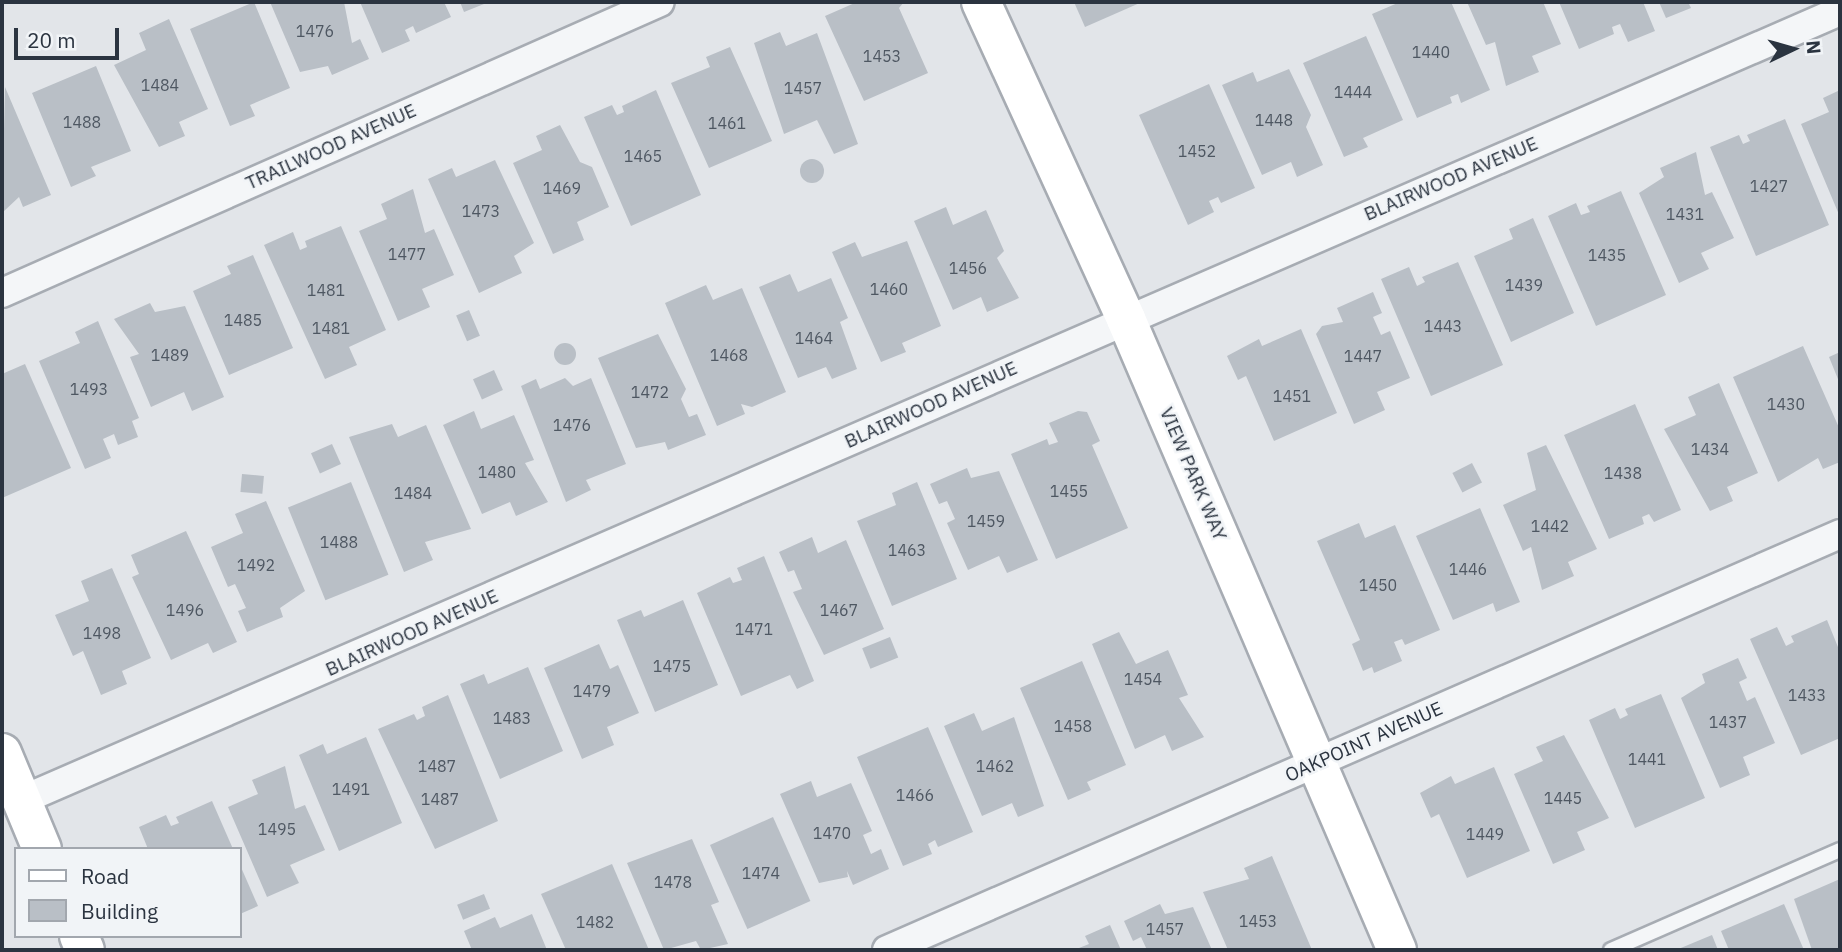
<!DOCTYPE html>
<style>
body{margin:0}
#map{position:relative;width:1842px;height:952px;overflow:hidden;background:#e2e5e9;font-family:"IBM Plex Sans",sans-serif}
div>[style]{position:absolute}
.building>*{inset:0;background:#b9bfc6;transform-origin:0 0}
.round{border-radius:50%}
.roads{filter:drop-shadow(2px 0 #a7acb3) drop-shadow(-2px 0 #a7acb3) drop-shadow(0 2px #a7acb3) drop-shadow(0 -2px #a7acb3)}
.lane>*{height:14px;margin:-7px;padding:0 7px;transform-origin:7px;border-radius:7px;background:#f4f6f8}
.street>*{height:28px;margin:-14px;padding:0 14px;transform-origin:14px;border-radius:14px;background:#f4f6f8}
.secondary>*{height:38px;margin:-19px;padding:0 19px;transform-origin:19px;border-radius:19px;background:#fff}
span{translate:-50% -50%;white-space:nowrap;text-align:center;line-height:1.15;-webkit-text-stroke:5px #f1f4f7;paint-order:stroke}
.number-label{font-size:16px;color:#4e5762}
.number-label span{-webkit-text-stroke-width:0}
.street-label{font-size:19px;color:#2b3440}
.frame{position:absolute;inset:0;border:4px solid #2b3440;pointer-events:none}
.legend{position:absolute;left:14px;top:847px;width:228px;height:91px;box-sizing:border-box;background:#f1f4f7;border:2px solid #a2a7ae;margin:0;padding:9px 12px;list-style:none;font-size:21px;color:#2b3440}
.legend li{display:flex;align-items:center;gap:14px;height:35px}
.legend b{width:35px;border:2px solid #a2a7ae}
.north{position:absolute;left:1758px;top:14px;width:70px;height:70px;-webkit-text-stroke:5px #f1f4f7;paint-order:stroke;rotate:85deg;font-size:19px;font-weight:700;line-height:28px;text-align:center;color:#2b3440}
.north::after{content:'';display:block;margin:auto;width:24px;height:32px;background:#2b3440;clip-path:polygon(50% 0,100% 100%,50% 72%,0 100%)}
.scale{position:absolute;left:14px;top:28px;width:105px;height:32px;box-sizing:border-box;border:4px solid #2b3440;border-top:0;padding-left:9px;font-size:21px;line-height:24px;white-space:nowrap;color:#2b3440;-webkit-text-stroke:5px #f1f4f7;paint-order:stroke}
</style>
<div id="map">
<div class="building">
<div style="clip-path:polygon(254px 2px,290px 88px,250px 105px,255px 116px,230px 126px,190px 29px)"></div>
<div style="clip-path:polygon(270px 2px,344px 2px,352px 43px,360px 39px,369px 59px,332px 75px,328px 66px,300px 72px)"></div>
<div style="clip-path:polygon(360px 2px,444px 2px,451px 17px,416px 33px,413px 26px,405px 30px,410px 41px,382px 53px)"></div>
<div style="clip-path:polygon(460px 2px,489px 2px,464px 12px)"></div>
<div style="clip-path:polygon(857px 2px,904px 2px,899px 8px,928px 73px,864px 101px,825px 16px)"></div>
<div style="clip-path:polygon(1074px 2px,1142px 2px,1085px 27px)"></div>
<div style="clip-path:polygon(1400px 2px,1451px 2px,1490px 90px,1461px 103px,1458px 94px,1450px 97px,1452px 103px,1417px 118px,1372px 14px)"></div>
<div style="clip-path:polygon(1467px 2px,1543px 2px,1561px 44px,1532px 56px,1539px 72px,1506px 86px,1495px 42px,1486px 45px)"></div>
<div style="clip-path:polygon(1559px 2px,1643px 2px,1655px 31px,1628px 42px,1620px 24px,1612px 27px,1614px 34px,1579px 49px)"></div>
<div style="clip-path:polygon(1659px 2px,1688px 2px,1691px 8px,1666px 18px)"></div>
<div style="clip-path:polygon(169px 19px,208px 109px,179px 122px,185px 136px,159px 147px,114px 65px,146px 50px,139px 33px)"></div>
<div style="clip-path:polygon(780px 32px,786px 46px,817px 33px,858px 144px,834px 154px,817px 120px,784px 134px,754px 43px)"></div>
<div style="clip-path:polygon(1366px 36px,1403px 120px,1363px 138px,1368px 147px,1344px 157px,1303px 63px)"></div>
<div style="clip-path:polygon(730px 47px,772px 141px,709px 168px,671px 83px,710px 67px,706px 57px)"></div>
<div style="clip-path:polygon(96px 66px,131px 151px,91px 167px,96px 176px,71px 187px,32px 93px)"></div>
<div style="clip-path:polygon(1289px 69px,1311px 115px,1306px 127px,1323px 165px,1297px 177px,1291px 162px,1262px 175px,1222px 85px,1253px 72px,1257px 82px)"></div>
<div style="clip-path:polygon(1209px 84px,1255px 188px,1221px 203px,1218px 197px,1209px 201px,1214px 212px,1188px 225px,1139px 115px)"></div>
<div style="clip-path:polygon(5px 87px,51px 195px,23px 207px,19px 197px,2px 213px)"></div>
<div style="clip-path:polygon(656px 90px,701px 195px,631px 226px,584px 117px,612px 105px,617px 115px,624px 112px,622px 106px)"></div>
<div style="clip-path:polygon(1840px 90px,1840px 217px,1801px 124px,1829px 112px,1823px 98px)"></div>
<div style="clip-path:polygon(1785px 119px,1829px 225px,1756px 256px,1710px 147px,1739px 135px,1743px 144px,1750px 141px,1747px 135px)"></div>
<div style="clip-path:polygon(560px 125px,580px 162px,592px 167px,609px 207px,577px 222px,584px 240px,553px 254px,513px 163px,542px 150px,536px 136px)"></div>
<div style="clip-path:polygon(1696px 152px,1705px 195px,1712px 192px,1734px 238px,1701px 253px,1709px 269px,1679px 283px,1639px 193px,1664px 177px,1660px 168px)"></div>
<div class="round" style="left:800px;top:159px;width:24px;height:24px"></div>
<div style="clip-path:polygon(495px 160px,534px 243px,514px 256px,522px 273px,479px 293px,428px 179px,452px 168px,456px 177px)"></div>
<div style="clip-path:polygon(413px 189px,425px 233px,434px 229px,454px 275px,422px 289px,430px 307px,398px 321px,359px 231px,387px 219px,381px 204px)"></div>
<div style="clip-path:polygon(1621px 191px,1666px 295px,1596px 326px,1548px 216px,1576px 203px,1581px 215px,1590px 212px,1587px 206px)"></div>
<div style="clip-path:polygon(946px 207px,953px 225px,986px 210px,1004px 251px,997px 258px,1019px 298px,987px 312px,981px 297px,953px 310px,914px 221px)"></div>
<div style="clip-path:polygon(1533px 218px,1574px 313px,1511px 342px,1474px 256px,1513px 239px,1509px 229px)"></div>
<div style="clip-path:polygon(341px 226px,386px 330px,349px 347px,357px 365px,325px 379px,264px 245px,293px 232px,300px 250px,307px 247px,305px 241px)"></div>
<div style="clip-path:polygon(907px 241px,941px 326px,902px 343px,906px 352px,881px 362px,832px 252px,855px 242px,862px 257px)"></div>
<div style="clip-path:polygon(253px 255px,293px 348px,229px 375px,193px 291px,231px 274px,227px 266px)"></div>
<div style="clip-path:polygon(1458px 262px,1503px 365px,1431px 396px,1381px 279px,1409px 267px,1417px 286px,1425px 282px,1422px 277px)"></div>
<div style="clip-path:polygon(790px 274px,798px 292px,831px 278px,848px 318px,840px 322px,857px 369px,832px 379px,826px 367px,798px 378px,759px 287px)"></div>
<div style="clip-path:polygon(706px 285px,713px 300px,742px 288px,786px 392px,752px 407px,741px 404px,745px 414px,717px 426px,665px 303px)"></div>
<div style="clip-path:polygon(1373px 292px,1382px 313px,1373px 317px,1381px 335px,1390px 331px,1410px 378px,1377px 392px,1385px 410px,1354px 424px,1316px 334px,1322px 326px,1343px 322px,1337px 308px)"></div>
<div style="clip-path:polygon(150px 303px,155px 312px,185px 306px,224px 397px,192px 411px,184px 392px,151px 407px,130px 357px,139px 354px,114px 319px)"></div>
<div style="left:469px;top:310px;width:28px;height:14px;rotate:67deg"></div>
<div style="clip-path:polygon(98px 321px,139px 418px,132px 421px,138px 437px,118px 445px,114px 434px,103px 439px,111px 458px,85px 469px,39px 361px,80px 343px,75px 332px)"></div>
<div style="clip-path:polygon(1301px 329px,1337px 413px,1274px 441px,1246px 376px,1238px 380px,1227px 356px,1259px 339px,1262px 346px)"></div>
<div style="clip-path:polygon(658px 334px,686px 389px,681px 399px,689px 417px,697px 414px,706px 435px,668px 450px,665px 442px,636px 448px,598px 358px)"></div>
<div class="round" style="left:554px;top:343px;width:22px;height:22px"></div>
<div style="clip-path:polygon(1803px 346px,1840px 430px,1840px 462px,1823px 469px,1818px 458px,1778px 482px,1733px 377px)"></div>
<div style="clip-path:polygon(1840px 352px,1840px 384px,1829px 357px)"></div>
<div style="clip-path:polygon(25px 364px,71px 468px,2px 498px,2px 374px)"></div>
<div style="left:494px;top:370px;width:22px;height:23px;rotate:66deg"></div>
<div style="clip-path:polygon(565px 378px,573px 386px,591px 378px,626px 464px,586px 480px,591px 490px,566px 502px,521px 386px,536px 379px,540px 389px)"></div>
<div style="clip-path:polygon(1719px 383px,1758px 473px,1727px 487px,1733px 501px,1710px 511px,1664px 429px,1696px 415px,1688px 397px)"></div>
<div style="clip-path:polygon(1635px 404px,1681px 510px,1654px 522px,1649px 514px,1642px 517px,1644px 524px,1609px 539px,1564px 435px)"></div>
<div style="clip-path:polygon(474px 411px,481px 429px,514px 415px,534px 460px,525px 463px,548px 502px,516px 516px,510px 502px,482px 514px,443px 425px)"></div>
<div style="clip-path:polygon(1078px 411px,1087px 412px,1100px 441px,1092px 445px,1128px 528px,1056px 559px,1011px 454px,1047px 439px,1049px 445px,1058px 442px,1049px 423px)"></div>
<div style="clip-path:polygon(392px 424px,398px 437px,426px 425px,471px 529px,425px 542px,433px 560px,404px 572px,349px 437px)"></div>
<div style="left:332px;top:444px;width:22px;height:23px;rotate:66deg"></div>
<div style="clip-path:polygon(1546px 445px,1597px 549px,1568px 562px,1574px 576px,1542px 590px,1531px 547px,1523px 551px,1503px 505px,1536px 490px,1527px 453px)"></div>
<div style="left:1472px;top:463px;width:22px;height:22px;rotate:63deg"></div>
<div style="clip-path:polygon(967px 468px,971px 478px,999px 471px,1038px 560px,1007px 573px,999px 556px,968px 570px,947px 523px,955px 519px,947px 501px,939px 504px,930px 484px)"></div>
<div style="left:242px;top:474px;width:22px;height:18px;rotate:5deg"></div>
<div style="left:351px;top:482px;width:100px;height:68px;rotate:68deg"></div>
<div style="clip-path:polygon(917px 482px,957px 579px,892px 606px,857px 521px,896px 505px,892px 493px)"></div>
<div style="clip-path:polygon(266px 501px,305px 591px,280px 608px,283px 617px,247px 632px,238px 611px,246px 608px,235px 584px,228px 587px,211px 547px,243px 533px,235px 514px)"></div>
<div style="clip-path:polygon(1480px 508px,1520px 602px,1496px 612px,1493px 603px,1453px 620px,1416px 536px)"></div>
<div style="clip-path:polygon(1359px 523px,1365px 538px,1395px 525px,1440px 630px,1405px 645px,1402px 639px,1394px 642px,1402px 661px,1374px 673px,1372px 667px,1363px 671px,1352px 644px,1360px 640px,1317px 541px)"></div>
<div style="clip-path:polygon(186px 531px,237px 642px,213px 653px,208px 643px,171px 660px,132px 577px,139px 574px,131px 555px)"></div>
<div style="clip-path:polygon(812px 537px,818px 553px,846px 540px,884px 629px,824px 655px,793px 592px,802px 589px,794px 570px,788px 572px,779px 552px)"></div>
<div style="clip-path:polygon(764px 556px,814px 681px,797px 689px,790px 675px,741px 696px,697px 593px,730px 577px,733px 583px,742px 580px,737px 568px)"></div>
<div style="clip-path:polygon(112px 568px,151px 658px,122px 671px,127px 684px,101px 695px,83px 651px,73px 656px,55px 615px,89px 601px,81px 581px)"></div>
<div style="clip-path:polygon(683px 600px,718px 685px,655px 712px,617px 620px,641px 610px,644px 617px)"></div>
<div style="clip-path:polygon(1827px 620px,1840px 652px,1840px 738px,1801px 755px,1750px 639px,1777px 627px,1786px 646px,1794px 642px,1791px 636px)"></div>
<div style="clip-path:polygon(1119px 632px,1136px 664px,1168px 650px,1188px 695px,1179px 698px,1204px 737px,1172px 751px,1165px 735px,1135px 749px,1092px 644px)"></div>
<div style="left:890px;top:637px;width:22px;height:30px;rotate:68deg"></div>
<div style="clip-path:polygon(599px 644px,610px 669px,618px 665px,639px 713px,607px 727px,614px 745px,582px 759px,544px 668px)"></div>
<div style="clip-path:polygon(1738px 658px,1747px 678px,1739px 682px,1747px 701px,1755px 697px,1775px 743px,1743px 757px,1750px 775px,1720px 788px,1681px 698px,1705px 683px,1702px 674px)"></div>
<div style="clip-path:polygon(1082px 661px,1126px 765px,1087px 782px,1091px 790px,1068px 800px,1020px 688px)"></div>
<div style="clip-path:polygon(528px 667px,563px 751px,500px 779px,460px 684px,484px 674px,488px 684px)"></div>
<div style="clip-path:polygon(1661px 694px,1705px 798px,1635px 828px,1589px 720px,1615px 708px,1620px 719px,1628px 715px,1625px 709px)"></div>
<div style="clip-path:polygon(448px 695px,498px 821px,435px 849px,378px 729px,414px 714px,417px 720px,425px 716px,422px 707px)"></div>
<div style="clip-path:polygon(974px 713px,982px 731px,1014px 717px,1044px 806px,1018px 817px,1012px 803px,982px 816px,944px 726px)"></div>
<div style="clip-path:polygon(928px 727px,973px 832px,938px 847px,935px 840px,928px 844px,932px 854px,903px 866px,857px 757px)"></div>
<div style="clip-path:polygon(1564px 735px,1609px 818px,1577px 832px,1585px 850px,1553px 864px,1514px 774px,1543px 761px,1536px 747px)"></div>
<div style="clip-path:polygon(366px 737px,402px 823px,339px 851px,299px 755px,323px 744px,327px 754px)"></div>
<div style="clip-path:polygon(285px 766px,295px 809px,305px 805px,325px 850px,290px 865px,299px 883px,267px 897px,228px 807px,258px 794px,252px 780px)"></div>
<div style="clip-path:polygon(1494px 767px,1530px 851px,1467px 878px,1439px 814px,1431px 818px,1420px 793px,1451px 776px,1455px 784px)"></div>
<div style="clip-path:polygon(811px 781px,817px 797px,851px 783px,872px 831px,863px 835px,871px 854px,881px 849px,889px 869px,853px 885px,847px 871px,848px 877px,819px 883px,780px 794px)"></div>
<div style="clip-path:polygon(212px 801px,233px 849px,148px 849px,139px 827px,166px 815px,171px 826px,179px 823px,176px 817px)"></div>
<div style="left:773px;top:817px;width:92px;height:69px;rotate:66deg"></div>
<div style="clip-path:polygon(692px 839px,719px 902px,711px 905px,728px 944px,701px 950px,696px 941px,664px 950px,627px 863px)"></div>
<div style="clip-path:polygon(1272px 856px,1312px 950px,1228px 950px,1203px 892px,1249px 879px,1244px 868px)"></div>
<div style="clip-path:polygon(612px 864px,649px 950px,566px 950px,541px 894px)"></div>
<div style="clip-path:polygon(240px 865px,258px 906px,240px 914px)"></div>
<div style="clip-path:polygon(1840px 879px,1840px 950px,1812px 950px,1794px 899px)"></div>
<div style="left:484px;top:894px;width:16px;height:29px;rotate:68deg"></div>
<div style="clip-path:polygon(1160px 904px,1165px 914px,1193px 907px,1212px 950px,1147px 950px,1141px 937px,1133px 941px,1124px 921px)"></div>
<div style="clip-path:polygon(1784px 904px,1804px 950px,1729px 950px,1721px 931px)"></div>
<div style="clip-path:polygon(532px 914px,547px 950px,472px 950px,464px 931px,495px 917px,500px 928px)"></div>
<div style="clip-path:polygon(1110px 925px,1121px 950px,1074px 950px,1089px 944px,1085px 936px)"></div>
<div style="clip-path:polygon(1712px 935px,1718px 950px,1676px 950px)"></div>
</div>
<div class="roads">
<div class="lane">
<div style="left:1611px;top:950px;width:250px;rotate:-23.6deg"></div>
</div>
<div class="street">
<div style="left:2px;top:293px;width:719px;rotate:-23.86deg"></div>
<div style="left:22px;top:800px;width:1982px;rotate:-23.46deg"></div>
<div style="left:887px;top:950px;width:1040px;rotate:-23.58deg"></div>
</div>
<div class="secondary">
<div style="left:981px;top:2px;width:349px;rotate:65.4deg"></div>
<div style="left:1126px;top:319px;width:687px;rotate:66.76deg"></div>
<div style="left:2px;top:753px;width:104px;rotate:67.4deg"></div>
<div style="left:79px;top:936px;width:15px;rotate:67deg"></div>
</div>
</div>
<div class="number-label">
<span style="left:315px;top:31px">1476</span>
<span style="left:1431px;top:52px">1440</span>
<span style="left:882px;top:56px">1453</span>
<span style="left:160px;top:85px">1484</span>
<span style="left:803px;top:88px">1457</span>
<span style="left:1353px;top:92px">1444</span>
<span style="left:1274px;top:120px">1448</span>
<span style="left:82px;top:122px">1488</span>
<span style="left:727px;top:123px">1461</span>
<span style="left:1197px;top:151px">1452</span>
<span style="left:643px;top:156px">1465</span>
<span style="left:1769px;top:186px">1427</span>
<span style="left:562px;top:188px">1469</span>
<span style="left:481px;top:211px">1473</span>
<span style="left:1685px;top:214px">1431</span>
<span style="left:407px;top:254px">1477</span>
<span style="left:1607px;top:255px">1435</span>
<span style="left:968px;top:268px">1456</span>
<span style="left:1524px;top:285px">1439</span>
<span style="left:889px;top:289px">1460</span>
<span style="left:326px;top:290px">1481</span>
<span style="left:243px;top:320px">1485</span>
<span style="left:1443px;top:326px">1443</span>
<span style="left:331px;top:328px">1481</span>
<span style="left:814px;top:338px">1464</span>
<span style="left:170px;top:355px">1489</span>
<span style="left:729px;top:355px">1468</span>
<span style="left:1363px;top:356px">1447</span>
<span style="left:89px;top:389px">1493</span>
<span style="left:650px;top:392px">1472</span>
<span style="left:1292px;top:396px">1451</span>
<span style="left:1786px;top:404px">1430</span>
<span style="left:572px;top:425px">1476</span>
<span style="left:1710px;top:449px">1434</span>
<span style="left:497px;top:472px">1480</span>
<span style="left:1623px;top:473px">1438</span>
<span style="left:1069px;top:491px">1455</span>
<span style="left:413px;top:493px">1484</span>
<span style="left:986px;top:521px">1459</span>
<span style="left:1550px;top:526px">1442</span>
<span style="left:339px;top:542px">1488</span>
<span style="left:907px;top:550px">1463</span>
<span style="left:256px;top:565px">1492</span>
<span style="left:1468px;top:569px">1446</span>
<span style="left:1378px;top:585px">1450</span>
<span style="left:185px;top:610px">1496</span>
<span style="left:839px;top:610px">1467</span>
<span style="left:754px;top:629px">1471</span>
<span style="left:102px;top:633px">1498</span>
<span style="left:672px;top:666px">1475</span>
<span style="left:1143px;top:679px">1454</span>
<span style="left:592px;top:691px">1479</span>
<span style="left:1807px;top:695px">1433</span>
<span style="left:512px;top:718px">1483</span>
<span style="left:1728px;top:722px">1437</span>
<span style="left:1073px;top:726px">1458</span>
<span style="left:1647px;top:759px">1441</span>
<span style="left:437px;top:766px">1487</span>
<span style="left:995px;top:766px">1462</span>
<span style="left:351px;top:789px">1491</span>
<span style="left:915px;top:795px">1466</span>
<span style="left:1563px;top:798px">1445</span>
<span style="left:440px;top:799px">1487</span>
<span style="left:277px;top:829px">1495</span>
<span style="left:832px;top:833px">1470</span>
<span style="left:1485px;top:834px">1449</span>
<span style="left:761px;top:873px">1474</span>
<span style="left:673px;top:882px">1478</span>
<span style="left:1258px;top:921px">1453</span>
<span style="left:595px;top:922px">1482</span>
<span style="left:1165px;top:929px">1457</span>
</div>
<div class="street-label">
<span style="left:331px;top:147px;rotate:-24deg">TRAILWOOD AVENUE</span>
<span style="left:1451px;top:179px;rotate:-23deg">BLAIRWOOD AVENUE</span>
<span style="left:931px;top:405px;rotate:-24deg">BLAIRWOOD AVENUE</span>
<span style="left:1193px;top:474px;rotate:67deg">VIEW PARK WAY</span>
<span style="left:412px;top:633px;rotate:-24deg">BLAIRWOOD AVENUE</span>
<span style="left:1364px;top:742px;rotate:-24deg">OAKPOINT AVENUE</span>
</div>
<div class="frame"></div>
<ul class="legend">
<li><b style="height:9px;background:#fff"></b>Road</li>
<li><b style="height:19px;background:#b9bfc6"></b>Building</li>
</ul>
<div class="north">N</div>
<div class="scale">20 m</div>
</div>
